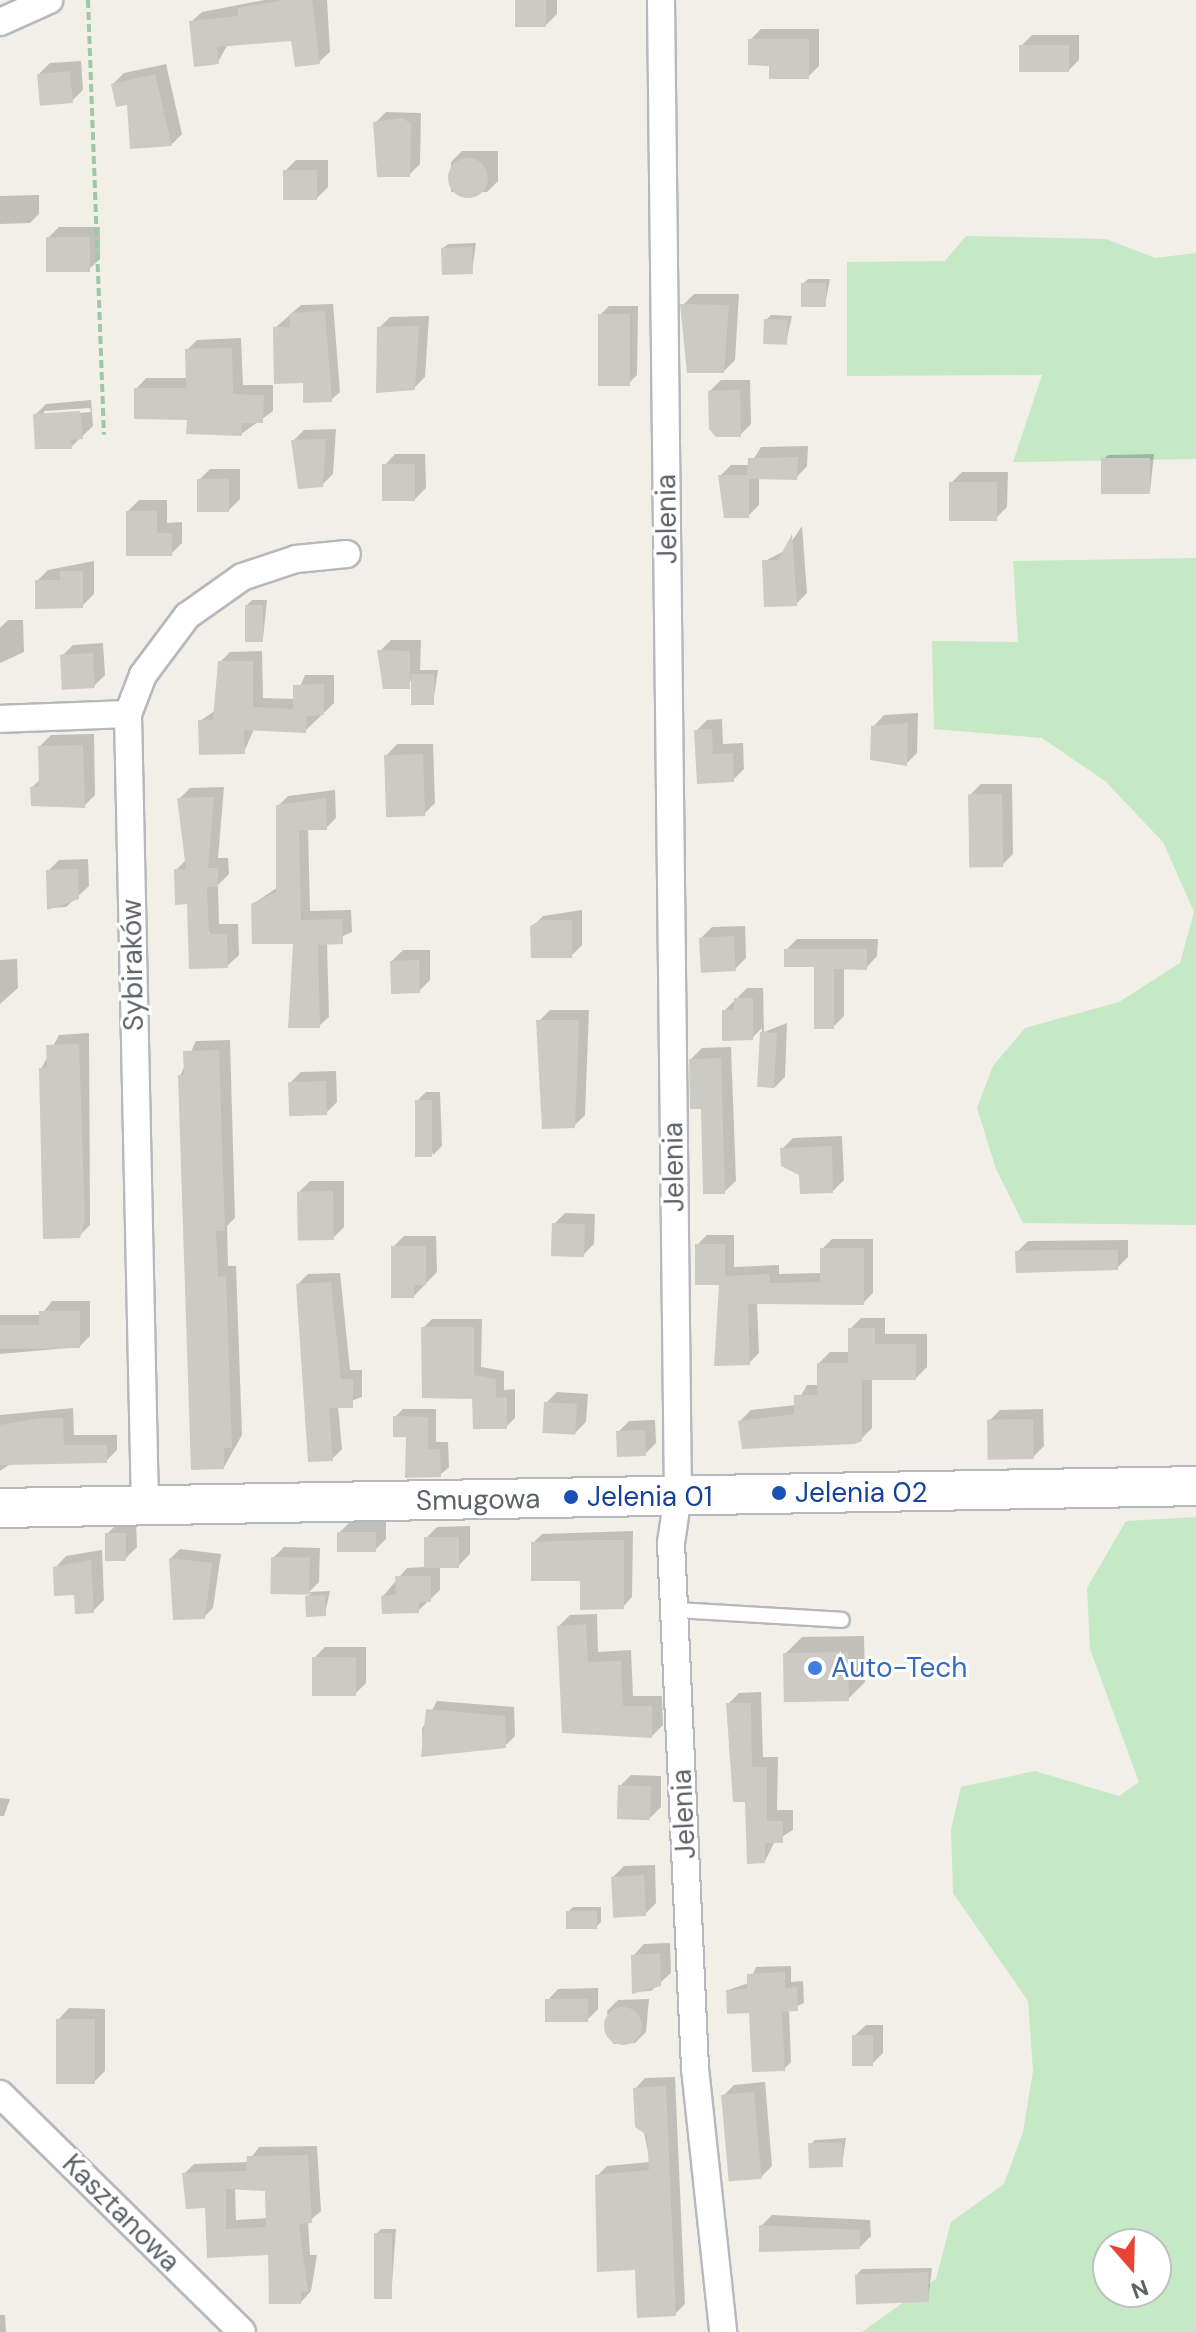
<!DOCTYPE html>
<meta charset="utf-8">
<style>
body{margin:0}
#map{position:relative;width:1196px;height:2332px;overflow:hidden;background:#f1efe8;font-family:"DM Sans",sans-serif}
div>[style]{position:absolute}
.green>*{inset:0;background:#c5e8c5}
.shadow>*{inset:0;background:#0003}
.building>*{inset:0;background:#cccac5;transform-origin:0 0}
.round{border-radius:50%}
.path>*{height:4px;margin-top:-2px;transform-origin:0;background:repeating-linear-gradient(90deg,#9cc7a9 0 8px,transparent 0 12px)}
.roads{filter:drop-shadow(2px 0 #b5b8bc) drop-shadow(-2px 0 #b5b8bc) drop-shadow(0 2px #b5b8bc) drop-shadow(0 -2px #b5b8bc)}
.lane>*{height:14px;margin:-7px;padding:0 7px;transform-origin:7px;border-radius:7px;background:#fff}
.street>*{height:26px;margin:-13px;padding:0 13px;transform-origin:13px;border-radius:13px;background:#fff}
.secondary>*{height:38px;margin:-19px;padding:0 19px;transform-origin:19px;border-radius:19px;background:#fff}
.dots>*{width:22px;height:22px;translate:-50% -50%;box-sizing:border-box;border:4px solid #fff;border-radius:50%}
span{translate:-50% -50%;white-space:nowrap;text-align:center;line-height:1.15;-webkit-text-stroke:6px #fff;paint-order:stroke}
.street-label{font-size:28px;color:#5f6368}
.transit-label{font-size:28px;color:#164399}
.left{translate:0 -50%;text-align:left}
.shop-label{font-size:28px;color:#366cbe}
.north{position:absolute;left:1092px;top:2228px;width:80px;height:80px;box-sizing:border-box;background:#fff;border:2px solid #bfc1c3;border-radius:50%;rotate:160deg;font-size:22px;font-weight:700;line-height:32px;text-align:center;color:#5f6368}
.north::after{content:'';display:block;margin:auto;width:28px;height:36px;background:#ea4335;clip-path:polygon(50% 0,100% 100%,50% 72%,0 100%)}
</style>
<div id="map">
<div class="green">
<div style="clip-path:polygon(966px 236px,1106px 239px,1155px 258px,1196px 253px,1196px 459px,1013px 462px,1042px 375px,847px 376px,847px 262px,945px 261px)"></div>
<div style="clip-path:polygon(1196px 558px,1196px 1225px,1023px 1223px,996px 1169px,977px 1108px,993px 1066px,1025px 1028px,1119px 1002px,1180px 963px,1194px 912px,1163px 842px,1105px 781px,1042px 738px,934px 729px,932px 641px,1018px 642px,1013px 561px)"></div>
<div style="clip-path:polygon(evenodd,1196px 1517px,1196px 2332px,862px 2332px,936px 2279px,951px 2222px,1004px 2184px,1023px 2132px,1033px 2071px,1028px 2001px,953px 1893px,951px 1829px,961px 1787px,1035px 1771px,1119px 1796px,1139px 1782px,1090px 1649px,1087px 1588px,1126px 1521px,1196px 1517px,1108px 2244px,1156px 2244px,1156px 2292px,1108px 2292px,1108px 2244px)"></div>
</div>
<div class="shadow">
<div style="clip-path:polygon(264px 0,327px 0,330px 52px,319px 62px,293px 38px,228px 44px,218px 62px,191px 22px,202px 12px)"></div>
<div style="clip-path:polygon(517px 0,557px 0,557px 14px,546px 25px)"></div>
<div style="clip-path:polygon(761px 29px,819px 29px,819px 66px,808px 77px,771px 64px,750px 40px)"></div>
<div style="clip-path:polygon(1032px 35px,1079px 35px,1079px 60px,1068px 71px,1021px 46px)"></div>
<div style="clip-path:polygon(81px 61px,83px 90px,72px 101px,39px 74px,50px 63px)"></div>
<div style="clip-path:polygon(166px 64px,182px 134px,172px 144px,113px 84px,124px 73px)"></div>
<div style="clip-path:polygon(386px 112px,421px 113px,420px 164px,409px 175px,375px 123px)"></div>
<div style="clip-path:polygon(462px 151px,498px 151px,498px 181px,487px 192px,451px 192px,451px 162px)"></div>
<div style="clip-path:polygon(296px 160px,328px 160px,328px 187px,317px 198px,285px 171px)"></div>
<div style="clip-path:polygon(39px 195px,39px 214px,30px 223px,0 224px,0 196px)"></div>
<div style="clip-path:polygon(59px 227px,100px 227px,100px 259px,88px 270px,48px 238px)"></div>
<div style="clip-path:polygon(476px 243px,472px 272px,443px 248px,448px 244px)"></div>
<div style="clip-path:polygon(808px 279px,830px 279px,825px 305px,803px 284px)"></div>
<div style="clip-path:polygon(694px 294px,739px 294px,735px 360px,724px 371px,683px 305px)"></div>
<div style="clip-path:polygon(333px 304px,340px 392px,331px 400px,305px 381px,275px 328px,301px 305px)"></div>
<div style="clip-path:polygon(609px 306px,638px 306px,637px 375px,628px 384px,600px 315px)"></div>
<div style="clip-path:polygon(771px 315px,792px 316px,786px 343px,766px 320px)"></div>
<div style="clip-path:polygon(429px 316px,425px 377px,414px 388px,379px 328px,390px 317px)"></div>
<div style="clip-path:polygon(241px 338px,243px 385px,273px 385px,273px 411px,241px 434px,189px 418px,136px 389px,146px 378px,187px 378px,187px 350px,197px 340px)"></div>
<div style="clip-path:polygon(721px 380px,750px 380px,751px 424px,740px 435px,710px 391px)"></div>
<div style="clip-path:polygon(evenodd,91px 400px,93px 426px,71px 447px,35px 415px,46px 404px,91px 400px,90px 408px,91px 412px,44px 416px,44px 411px,90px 408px)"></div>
<div style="clip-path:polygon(336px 429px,333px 474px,322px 485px,293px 441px,304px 430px)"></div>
<div style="clip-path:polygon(808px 446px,807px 466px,796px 478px,759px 477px,759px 505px,748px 516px,720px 476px,731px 465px,750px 465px,761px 447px)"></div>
<div style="clip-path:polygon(395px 454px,425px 454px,426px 488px,415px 499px,384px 466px)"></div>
<div style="clip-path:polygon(1154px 454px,1150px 492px,1103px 460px,1108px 455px)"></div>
<div style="clip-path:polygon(210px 469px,240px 469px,240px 499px,229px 510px,199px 480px)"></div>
<div style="clip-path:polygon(962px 472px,1008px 472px,1007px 507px,996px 518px,951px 483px)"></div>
<div style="clip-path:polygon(139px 500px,167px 500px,167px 523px,182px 522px,182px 543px,171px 554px,128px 511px)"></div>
<div style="clip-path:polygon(802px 526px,807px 593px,796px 604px,765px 561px,786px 550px)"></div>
<div style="clip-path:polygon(94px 561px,94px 594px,82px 606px,37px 581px,48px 570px)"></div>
<div style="clip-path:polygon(252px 600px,267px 600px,263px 639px,247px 605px)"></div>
<div style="clip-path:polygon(8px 620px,23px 620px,24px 652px,0 663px,0 628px)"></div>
<div style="clip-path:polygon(391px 640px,421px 640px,420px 670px,438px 670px,433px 703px,380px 651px)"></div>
<div style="clip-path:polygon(103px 643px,105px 675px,94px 686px,62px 656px,73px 645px)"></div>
<div style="clip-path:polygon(262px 651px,263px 698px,295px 699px,305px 675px,334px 675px,334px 703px,305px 731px,254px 729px,244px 752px,200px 721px,216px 710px,220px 662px,230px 652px)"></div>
<div style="clip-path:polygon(918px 713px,917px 753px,906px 764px,873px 727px,884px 715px)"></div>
<div style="clip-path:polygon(722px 719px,723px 744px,743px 743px,744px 769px,733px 780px,698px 782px,696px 731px,707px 720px)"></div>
<div style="clip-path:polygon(94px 734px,95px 795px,84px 806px,32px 787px,41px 779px,40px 746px,51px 735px)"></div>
<div style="clip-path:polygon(397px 744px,433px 744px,435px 803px,424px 814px,386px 756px)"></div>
<div style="clip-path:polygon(981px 784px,1012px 784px,1013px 854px,1002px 865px,970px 795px)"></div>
<div style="clip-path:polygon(224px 787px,218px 858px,228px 858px,229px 874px,218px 885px,219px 924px,238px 924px,239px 955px,227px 966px,176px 870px,186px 860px,179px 799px,190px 788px)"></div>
<div style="clip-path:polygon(335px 790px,336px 818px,326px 828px,308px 828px,310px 911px,351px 910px,352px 932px,327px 943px,329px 1017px,319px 1026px,295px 942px,253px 904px,278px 887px,278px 806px,288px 796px)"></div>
<div style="clip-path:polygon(88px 859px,89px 886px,66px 907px,49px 908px,48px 871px,59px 860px)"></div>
<div style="clip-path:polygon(582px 910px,582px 945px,571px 956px,532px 927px,543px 916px)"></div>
<div style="clip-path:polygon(745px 926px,746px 958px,735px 969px,701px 938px,712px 927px)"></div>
<div style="clip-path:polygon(797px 939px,878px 939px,877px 956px,866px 968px,844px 967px,844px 1016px,833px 1027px,816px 965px,786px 950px)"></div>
<div style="clip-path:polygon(403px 950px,430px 950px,430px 980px,419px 991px,392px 961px)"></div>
<div style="clip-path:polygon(17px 959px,18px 988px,0 1004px,0 960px)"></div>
<div style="clip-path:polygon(747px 988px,763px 988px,764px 1032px,787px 1023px,785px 1077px,774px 1088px,759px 1086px,762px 1028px,752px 1038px,724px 1011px)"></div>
<div style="clip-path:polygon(550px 1010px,589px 1010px,585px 1115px,574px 1126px,539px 1021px)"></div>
<div style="clip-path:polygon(89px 1033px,90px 1225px,79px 1236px,41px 1069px,59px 1035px)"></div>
<div style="clip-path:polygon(230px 1040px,235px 1218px,227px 1226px,228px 1266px,236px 1266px,242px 1435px,224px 1467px,180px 1076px,196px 1041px)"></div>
<div style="clip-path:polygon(731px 1047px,736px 1181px,724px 1192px,691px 1059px,702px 1048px)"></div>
<div style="clip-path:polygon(336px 1071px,337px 1102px,326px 1113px,290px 1083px,301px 1072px)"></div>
<div style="clip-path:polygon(426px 1092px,440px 1092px,442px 1146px,433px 1155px,417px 1101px)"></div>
<div style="clip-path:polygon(842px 1136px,844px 1180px,833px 1191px,801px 1174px,782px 1149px,793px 1138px)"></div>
<div style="clip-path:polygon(310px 1181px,344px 1181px,344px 1227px,333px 1238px,299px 1192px)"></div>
<div style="clip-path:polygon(565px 1213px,595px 1214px,594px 1244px,583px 1255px,554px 1224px)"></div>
<div style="clip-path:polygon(707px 1235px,734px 1235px,734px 1267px,779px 1265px,779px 1274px,822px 1273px,822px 1249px,832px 1239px,873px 1239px,873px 1293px,863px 1303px,757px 1302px,759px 1353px,749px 1363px,721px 1283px,697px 1245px)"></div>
<div style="clip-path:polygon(404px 1236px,436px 1236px,437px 1272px,414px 1296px,393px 1247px)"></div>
<div style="clip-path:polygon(1128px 1240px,1128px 1257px,1117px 1268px,1017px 1252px,1028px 1241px)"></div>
<div style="clip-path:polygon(340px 1273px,350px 1370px,362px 1370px,362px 1397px,338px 1406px,342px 1449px,332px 1459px,298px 1284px,308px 1274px)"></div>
<div style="clip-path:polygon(52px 1301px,90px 1301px,90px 1336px,79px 1347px,0 1354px,0 1315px,41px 1315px)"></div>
<div style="clip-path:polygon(861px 1318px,885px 1318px,885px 1334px,927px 1334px,927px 1367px,916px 1378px,872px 1378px,872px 1428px,861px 1439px,740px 1421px,751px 1410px,796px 1405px,807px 1385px,819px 1385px,819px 1363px,830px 1352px,850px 1352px,850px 1329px)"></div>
<div style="clip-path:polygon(432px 1319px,482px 1319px,481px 1367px,504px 1371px,504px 1390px,515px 1389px,515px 1418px,506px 1427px,423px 1328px)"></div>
<div style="clip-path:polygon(557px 1392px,588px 1394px,586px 1422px,575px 1433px,546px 1403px)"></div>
<div style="clip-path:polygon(73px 1408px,74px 1435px,117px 1435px,117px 1450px,106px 1461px,13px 1462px,0 1471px,0 1415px)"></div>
<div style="clip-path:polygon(403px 1409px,436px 1409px,436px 1442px,448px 1442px,449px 1467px,440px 1475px,395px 1417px)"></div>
<div style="clip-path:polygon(1043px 1409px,1044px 1446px,1033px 1457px,989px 1421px,1000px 1410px)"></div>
<div style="clip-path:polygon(655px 1420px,656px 1443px,645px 1454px,618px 1432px,629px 1421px)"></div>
<div style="clip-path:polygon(386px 1521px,386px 1539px,375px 1550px,339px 1533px,350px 1522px)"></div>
<div style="clip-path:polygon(136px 1522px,137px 1547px,126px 1558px,107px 1534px,118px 1523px)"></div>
<div style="clip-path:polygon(470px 1526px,470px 1554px,459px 1565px,440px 1565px,440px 1590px,418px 1611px,383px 1596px,407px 1568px,426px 1567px,426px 1538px,437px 1527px)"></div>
<div style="clip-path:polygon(633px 1531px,632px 1597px,623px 1607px,533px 1543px,542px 1534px)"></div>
<div style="clip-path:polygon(284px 1547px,320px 1548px,319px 1582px,309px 1592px,330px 1591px,325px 1614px,307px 1597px,311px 1593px,273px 1592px,273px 1558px)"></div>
<div style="clip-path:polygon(180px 1549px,221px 1554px,213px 1608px,204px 1617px,171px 1558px)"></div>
<div style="clip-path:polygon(102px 1550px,104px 1600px,93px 1611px,55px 1568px,66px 1556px)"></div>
<div style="clip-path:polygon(597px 1614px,598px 1652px,631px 1650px,633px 1696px,662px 1696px,663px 1725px,652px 1736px,564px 1731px,559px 1626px,570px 1615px)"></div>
<div style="clip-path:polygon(864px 1636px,865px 1682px,848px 1699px,785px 1654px,802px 1637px)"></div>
<div style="clip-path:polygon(325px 1647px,366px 1647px,366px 1683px,355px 1694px,314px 1658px)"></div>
<div style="clip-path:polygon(761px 1692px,763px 1757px,778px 1757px,777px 1810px,793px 1810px,793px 1830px,775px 1841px,765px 1861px,728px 1704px,739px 1693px)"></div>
<div style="clip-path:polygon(437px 1701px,514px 1707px,515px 1736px,505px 1746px,423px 1754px,422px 1729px)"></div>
<div style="clip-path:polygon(631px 1775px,661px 1776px,661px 1807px,650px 1818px,620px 1786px)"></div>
<div style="clip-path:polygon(0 1798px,10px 1799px,4px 1816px,0 1816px)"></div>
<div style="clip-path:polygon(655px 1865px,656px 1903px,645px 1914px,613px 1877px,624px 1866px)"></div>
<div style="clip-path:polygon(573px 1907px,601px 1907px,601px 1922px,596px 1927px,568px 1912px)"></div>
<div style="clip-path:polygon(670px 1943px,671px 1973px,651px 1991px,634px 1992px,633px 1956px,644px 1944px)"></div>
<div style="clip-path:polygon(791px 1966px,791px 1982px,803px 1981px,804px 2003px,789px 2010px,791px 2062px,784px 2069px,751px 2011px,728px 1990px,749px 1983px,756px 1967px)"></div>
<div style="clip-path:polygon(598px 1988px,598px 2009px,587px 2020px,547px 2001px,558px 1989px)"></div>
<div style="clip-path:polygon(649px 1999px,646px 2032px,635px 2043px,613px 2044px,607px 2011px,618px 2000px)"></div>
<div style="clip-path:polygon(69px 2008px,105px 2009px,105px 2071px,94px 2082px,58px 2020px)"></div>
<div style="clip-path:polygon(866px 2025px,883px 2025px,883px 2053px,872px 2064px,854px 2036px)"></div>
<div style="clip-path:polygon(675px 2077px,685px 2304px,675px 2314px,597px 2176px,607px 2166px,650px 2162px,635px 2089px,645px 2078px)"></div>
<div style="clip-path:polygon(765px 2082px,772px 2166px,761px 2177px,723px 2096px,734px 2085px)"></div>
<div style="clip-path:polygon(846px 2138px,842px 2165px,810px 2145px,815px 2140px)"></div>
<div style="clip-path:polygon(evenodd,317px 2146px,321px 2211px,308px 2222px,310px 2255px,317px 2255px,311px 2291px,301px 2302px,270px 2253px,209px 2256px,207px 2206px,184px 2174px,194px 2164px,248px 2162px,259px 2147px,317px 2146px,235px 2187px,267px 2189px,268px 2218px,236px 2220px,235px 2187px)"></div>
<div style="clip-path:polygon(772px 2215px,870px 2220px,871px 2236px,860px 2247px,761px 2226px)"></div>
<div style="clip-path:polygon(381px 2229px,396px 2229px,391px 2298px,376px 2234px)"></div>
<div style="clip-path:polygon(932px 2268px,928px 2300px,857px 2274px,862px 2269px)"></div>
<div style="clip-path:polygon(0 2315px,5px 2315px,6px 2332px,0 2332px)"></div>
</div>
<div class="building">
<div style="clip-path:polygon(284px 0,312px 0,320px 64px,295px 67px,291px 41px,217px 47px,219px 64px,194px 67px,189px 21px,238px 16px,238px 8px)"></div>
<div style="left:515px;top:0;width:31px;height:27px"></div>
<div style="clip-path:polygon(748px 39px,809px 39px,809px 79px,769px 79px,769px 66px,748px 65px)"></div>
<div style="left:1019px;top:45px;width:50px;height:27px"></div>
<div style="left:70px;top:71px;width:32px;height:33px;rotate:85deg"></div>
<div style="clip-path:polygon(155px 74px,172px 146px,130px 149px,127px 105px,116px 107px,111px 84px)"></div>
<div style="clip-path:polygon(403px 118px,411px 124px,410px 177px,377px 177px,373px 122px)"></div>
<div class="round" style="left:448px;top:158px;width:40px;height:40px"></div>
<div style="left:283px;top:170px;width:34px;height:30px"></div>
<div style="left:46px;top:237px;width:44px;height:35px"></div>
<div style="left:472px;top:247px;width:27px;height:31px;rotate:88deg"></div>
<div style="left:801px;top:283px;width:25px;height:24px"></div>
<div style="clip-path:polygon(680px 304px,729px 305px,724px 373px,687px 373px)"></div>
<div style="clip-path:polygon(325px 311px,332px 402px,303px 403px,303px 383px,274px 384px,273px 327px,290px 327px,290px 313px)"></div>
<div style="left:598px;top:314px;width:32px;height:72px"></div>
<div style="left:764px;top:319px;width:24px;height:25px;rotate:2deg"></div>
<div style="clip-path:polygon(419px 326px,415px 390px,376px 393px,377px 327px)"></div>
<div style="clip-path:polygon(232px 348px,233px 394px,264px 395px,263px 423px,242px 423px,242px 436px,186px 434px,187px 420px,134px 419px,134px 388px,186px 388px,185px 349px)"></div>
<div style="clip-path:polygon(740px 390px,741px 437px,716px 437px,709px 429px,708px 391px)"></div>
<div style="clip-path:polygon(80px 411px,83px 439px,71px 440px,72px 449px,35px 449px,33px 414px)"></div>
<div style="clip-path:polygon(326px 439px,323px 487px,298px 489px,291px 440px)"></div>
<div style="clip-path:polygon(798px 457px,797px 480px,749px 479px,749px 518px,724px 518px,718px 475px,747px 475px,748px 458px)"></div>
<div style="left:1150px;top:458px;width:36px;height:49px;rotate:90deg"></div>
<div style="left:415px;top:464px;width:37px;height:33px;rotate:90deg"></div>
<div style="left:197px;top:479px;width:32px;height:33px"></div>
<div style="left:949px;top:482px;width:48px;height:39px"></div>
<div style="clip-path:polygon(126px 511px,157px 511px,157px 533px,172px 533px,172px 556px,126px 556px)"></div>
<div style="clip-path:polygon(792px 534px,797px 606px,764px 607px,762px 560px,778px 560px)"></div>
<div style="clip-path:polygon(60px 571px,83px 571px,83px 608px,35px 609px,35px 580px,60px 580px)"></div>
<div style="left:245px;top:605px;width:18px;height:37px"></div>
<div style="clip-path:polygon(377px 650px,410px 651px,410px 689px,383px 689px)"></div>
<div style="left:93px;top:653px;width:35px;height:33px;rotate:87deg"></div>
<div style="clip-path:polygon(218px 661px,253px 661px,253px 707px,293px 709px,293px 685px,324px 684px,324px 715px,307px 716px,306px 733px,244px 730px,245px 754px,199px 755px,198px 720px,213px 720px)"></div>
<div style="left:411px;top:674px;width:23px;height:31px"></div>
<div style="clip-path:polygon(908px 723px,907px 766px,870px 760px,871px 726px)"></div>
<div style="clip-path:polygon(712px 729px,713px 754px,733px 753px,734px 782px,697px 784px,694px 730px)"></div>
<div style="clip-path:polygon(83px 745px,85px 808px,31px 806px,30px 787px,39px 786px,38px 746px)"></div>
<div style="left:423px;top:754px;width:62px;height:39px;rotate:88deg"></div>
<div style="left:1002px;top:794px;width:73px;height:34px;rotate:89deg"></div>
<div style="clip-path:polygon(214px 797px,208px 868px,218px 868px,218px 887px,207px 887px,209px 934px,227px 934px,228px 968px,189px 969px,187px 904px,175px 905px,174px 869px,186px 869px,177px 798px)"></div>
<div style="clip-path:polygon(326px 798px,327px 830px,299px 830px,301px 920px,342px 919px,343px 944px,318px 945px,320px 1028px,288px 1028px,293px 944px,252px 944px,251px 904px,276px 892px,276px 805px)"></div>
<div style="clip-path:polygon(78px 869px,79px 899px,47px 910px,46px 870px)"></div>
<div style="clip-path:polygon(541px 920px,572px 920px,572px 958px,531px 958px,530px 926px)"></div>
<div style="left:734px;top:936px;width:35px;height:35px;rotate:87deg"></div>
<div style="clip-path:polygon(784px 949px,867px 949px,867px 970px,834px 969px,834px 1029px,814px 1029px,814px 967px,784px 967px)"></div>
<div style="left:419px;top:960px;width:33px;height:29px;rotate:88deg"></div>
<div style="clip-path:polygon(734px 998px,753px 998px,753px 1040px,722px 1041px,722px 1010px,734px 1010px)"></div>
<div style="clip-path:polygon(536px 1020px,579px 1020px,575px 1128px,542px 1129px)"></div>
<div style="left:760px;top:1032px;width:17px;height:55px;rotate:3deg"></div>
<div style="clip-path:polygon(79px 1044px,85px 1220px,80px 1238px,43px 1239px,39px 1068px,47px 1068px,46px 1045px)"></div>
<div style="clip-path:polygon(219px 1050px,225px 1231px,216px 1231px,218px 1277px,226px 1276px,232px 1448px,224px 1448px,224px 1469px,191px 1470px,178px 1075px,184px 1075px,183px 1051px)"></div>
<div style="clip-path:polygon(721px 1058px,725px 1194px,703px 1194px,701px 1109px,690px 1109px,689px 1059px)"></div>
<div style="left:326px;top:1081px;width:34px;height:38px;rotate:88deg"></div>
<div style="left:415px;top:1100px;width:17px;height:57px"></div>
<div style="clip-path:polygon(832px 1146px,833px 1193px,800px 1194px,799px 1175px,781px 1166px,780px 1148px)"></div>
<div style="left:333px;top:1191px;width:49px;height:36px;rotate:89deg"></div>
<div style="left:552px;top:1223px;width:33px;height:33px;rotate:2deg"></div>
<div style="clip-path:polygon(695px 1244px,725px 1244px,725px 1276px,769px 1274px,770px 1283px,820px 1282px,820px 1248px,864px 1248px,864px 1305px,748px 1304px,750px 1365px,714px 1366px,719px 1285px,695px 1285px)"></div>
<div style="clip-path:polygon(391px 1246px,426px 1246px,426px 1285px,414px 1285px,414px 1298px,391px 1298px)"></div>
<div style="clip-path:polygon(1049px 1250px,1118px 1250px,1118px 1270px,1016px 1273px,1015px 1251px)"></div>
<div style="clip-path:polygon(331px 1282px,341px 1379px,353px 1379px,353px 1408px,329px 1408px,333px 1461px,308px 1462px,296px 1284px)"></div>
<div style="clip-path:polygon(39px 1311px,80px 1311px,80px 1348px,0 1349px,0 1325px,39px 1325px)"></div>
<div style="clip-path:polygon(421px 1327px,474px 1327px,474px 1375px,496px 1379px,496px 1398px,507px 1397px,507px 1429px,473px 1429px,472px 1399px,422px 1398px)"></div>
<div style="clip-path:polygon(848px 1328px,875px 1328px,875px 1344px,916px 1344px,916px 1380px,862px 1380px,862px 1441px,855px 1444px,742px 1449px,738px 1421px,794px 1414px,794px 1395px,817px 1395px,817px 1363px,848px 1363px)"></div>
<div style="left:544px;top:1402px;width:33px;height:31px;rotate:3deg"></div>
<div style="clip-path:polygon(393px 1416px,428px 1417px,428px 1449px,440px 1449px,441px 1477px,405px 1478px,406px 1437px,393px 1437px)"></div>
<div style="clip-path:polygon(41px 1418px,63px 1418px,64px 1445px,107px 1445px,107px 1463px,0 1465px,0 1425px)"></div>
<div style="left:1033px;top:1419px;width:40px;height:46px;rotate:89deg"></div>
<div style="left:645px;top:1430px;width:26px;height:29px;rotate:88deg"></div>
<div style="left:337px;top:1532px;width:39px;height:20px"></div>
<div style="left:105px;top:1533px;width:21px;height:28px"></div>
<div style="left:424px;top:1537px;width:35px;height:31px"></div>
<div style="clip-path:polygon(592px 1540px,624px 1540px,624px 1609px,580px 1610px,580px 1581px,531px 1581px,531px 1542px)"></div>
<div style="left:271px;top:1557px;width:39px;height:37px;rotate:1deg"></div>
<div style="clip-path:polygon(169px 1558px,212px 1563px,205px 1619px,173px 1620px)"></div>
<div style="clip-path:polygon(91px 1560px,94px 1613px,75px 1614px,74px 1595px,54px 1596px,53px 1567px)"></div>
<div style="clip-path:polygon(395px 1576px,431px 1576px,431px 1602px,419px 1602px,419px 1613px,382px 1614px,381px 1596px,396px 1595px)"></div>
<div style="left:325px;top:1595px;width:21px;height:20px;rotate:87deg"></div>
<div style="clip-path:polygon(586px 1624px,588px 1662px,621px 1661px,623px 1706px,652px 1706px,652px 1738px,562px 1733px,557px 1626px)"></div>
<div style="left:848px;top:1652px;width:49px;height:65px;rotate:89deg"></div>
<div style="left:312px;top:1657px;width:44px;height:39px"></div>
<div style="clip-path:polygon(726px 1703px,751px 1703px,752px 1767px,767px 1767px,767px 1821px,783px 1821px,783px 1843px,765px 1843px,765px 1863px,747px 1864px,745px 1802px,733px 1802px)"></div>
<div style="clip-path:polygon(426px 1709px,505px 1716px,506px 1748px,421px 1757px)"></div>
<div style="left:618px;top:1785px;width:33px;height:34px;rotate:2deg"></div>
<div style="left:644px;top:1875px;width:41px;height:33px;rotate:87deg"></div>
<div style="left:566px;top:1911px;width:31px;height:18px"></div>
<div style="clip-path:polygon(660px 1953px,661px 1986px,632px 1994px,631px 1955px)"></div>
<div style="clip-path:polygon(785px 1972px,785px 1988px,797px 1987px,798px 2011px,782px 2012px,785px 2071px,752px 2072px,749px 2013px,727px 2014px,726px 1990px,747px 1989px,747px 1974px)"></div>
<div style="left:588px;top:1999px;width:23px;height:43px;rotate:90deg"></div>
<div class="round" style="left:604px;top:2007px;width:38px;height:38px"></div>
<div style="left:56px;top:2019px;width:39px;height:65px"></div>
<div style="left:873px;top:2035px;width:31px;height:21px;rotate:90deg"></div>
<div style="clip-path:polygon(666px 2086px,676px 2316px,637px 2318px,635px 2270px,597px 2272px,595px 2175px,649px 2170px,647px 2135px,635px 2127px,633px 2088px)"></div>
<div style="left:754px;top:2092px;width:87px;height:33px;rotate:85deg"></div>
<div style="left:842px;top:2142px;width:25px;height:34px;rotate:88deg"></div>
<div style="clip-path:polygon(evenodd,308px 2155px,312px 2223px,299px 2224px,308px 2292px,301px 2291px,301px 2304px,269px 2304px,268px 2255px,207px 2258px,205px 2208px,186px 2209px,182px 2173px,246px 2171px,247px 2156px,308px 2155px,226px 2189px,265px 2191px,266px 2227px,226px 2229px,226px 2189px)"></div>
<div style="clip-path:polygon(759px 2225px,860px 2230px,860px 2249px,759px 2252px)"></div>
<div style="left:374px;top:2233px;width:18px;height:66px"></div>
<div style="left:928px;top:2272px;width:30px;height:73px;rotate:88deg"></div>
</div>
<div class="path">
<div style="left:88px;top:0;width:435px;rotate:87.9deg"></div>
</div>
<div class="roads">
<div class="lane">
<div style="left:675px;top:1610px;width:167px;rotate:3.4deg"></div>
</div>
<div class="street">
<div style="left:661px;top:0;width:1495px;rotate:89.35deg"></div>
<div style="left:678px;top:1495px;width:49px;rotate:98.3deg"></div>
<div style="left:671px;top:1543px;width:526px;rotate:87.38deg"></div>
<div style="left:695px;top:2068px;width:265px;rotate:83.9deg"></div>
<div style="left:0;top:22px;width:54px;rotate:-24.2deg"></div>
<div style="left:0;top:719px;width:128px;rotate:-2.2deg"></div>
<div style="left:145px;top:1507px;width:793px;rotate:-91.23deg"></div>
<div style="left:128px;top:714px;width:42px;rotate:-69deg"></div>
<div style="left:143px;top:675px;width:74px;rotate:-53.3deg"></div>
<div style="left:187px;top:616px;width:67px;rotate:-35.3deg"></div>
<div style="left:242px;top:577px;width:57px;rotate:-18.4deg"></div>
<div style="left:296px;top:559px;width:51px;rotate:-5.6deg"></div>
<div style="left:0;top:2094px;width:339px;rotate:44.5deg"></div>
</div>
<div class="secondary">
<div style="left:0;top:1508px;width:1196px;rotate:-1.05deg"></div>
</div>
</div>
<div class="dots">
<div style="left:779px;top:1493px;background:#1a4fb4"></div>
<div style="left:571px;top:1497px;background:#1a4fb4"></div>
<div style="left:815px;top:1668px;background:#3f7fe0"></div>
</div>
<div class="street-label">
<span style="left:667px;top:519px;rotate:-91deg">Jelenia</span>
<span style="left:133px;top:965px;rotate:-91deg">Sybiraków</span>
<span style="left:674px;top:1167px;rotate:-91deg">Jelenia</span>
<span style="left:478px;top:1500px;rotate:-1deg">Smugowa</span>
<span style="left:684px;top:1814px;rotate:-93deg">Jelenia</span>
<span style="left:121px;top:2213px;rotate:45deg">Kasztanowa</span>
</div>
<div class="transit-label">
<span class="left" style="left:795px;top:1493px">Jelenia 02</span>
<span class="left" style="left:587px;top:1497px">Jelenia 01</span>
</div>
<div class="shop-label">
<span class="left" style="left:831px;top:1668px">Auto-Tech</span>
</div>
<div class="north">N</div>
</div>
